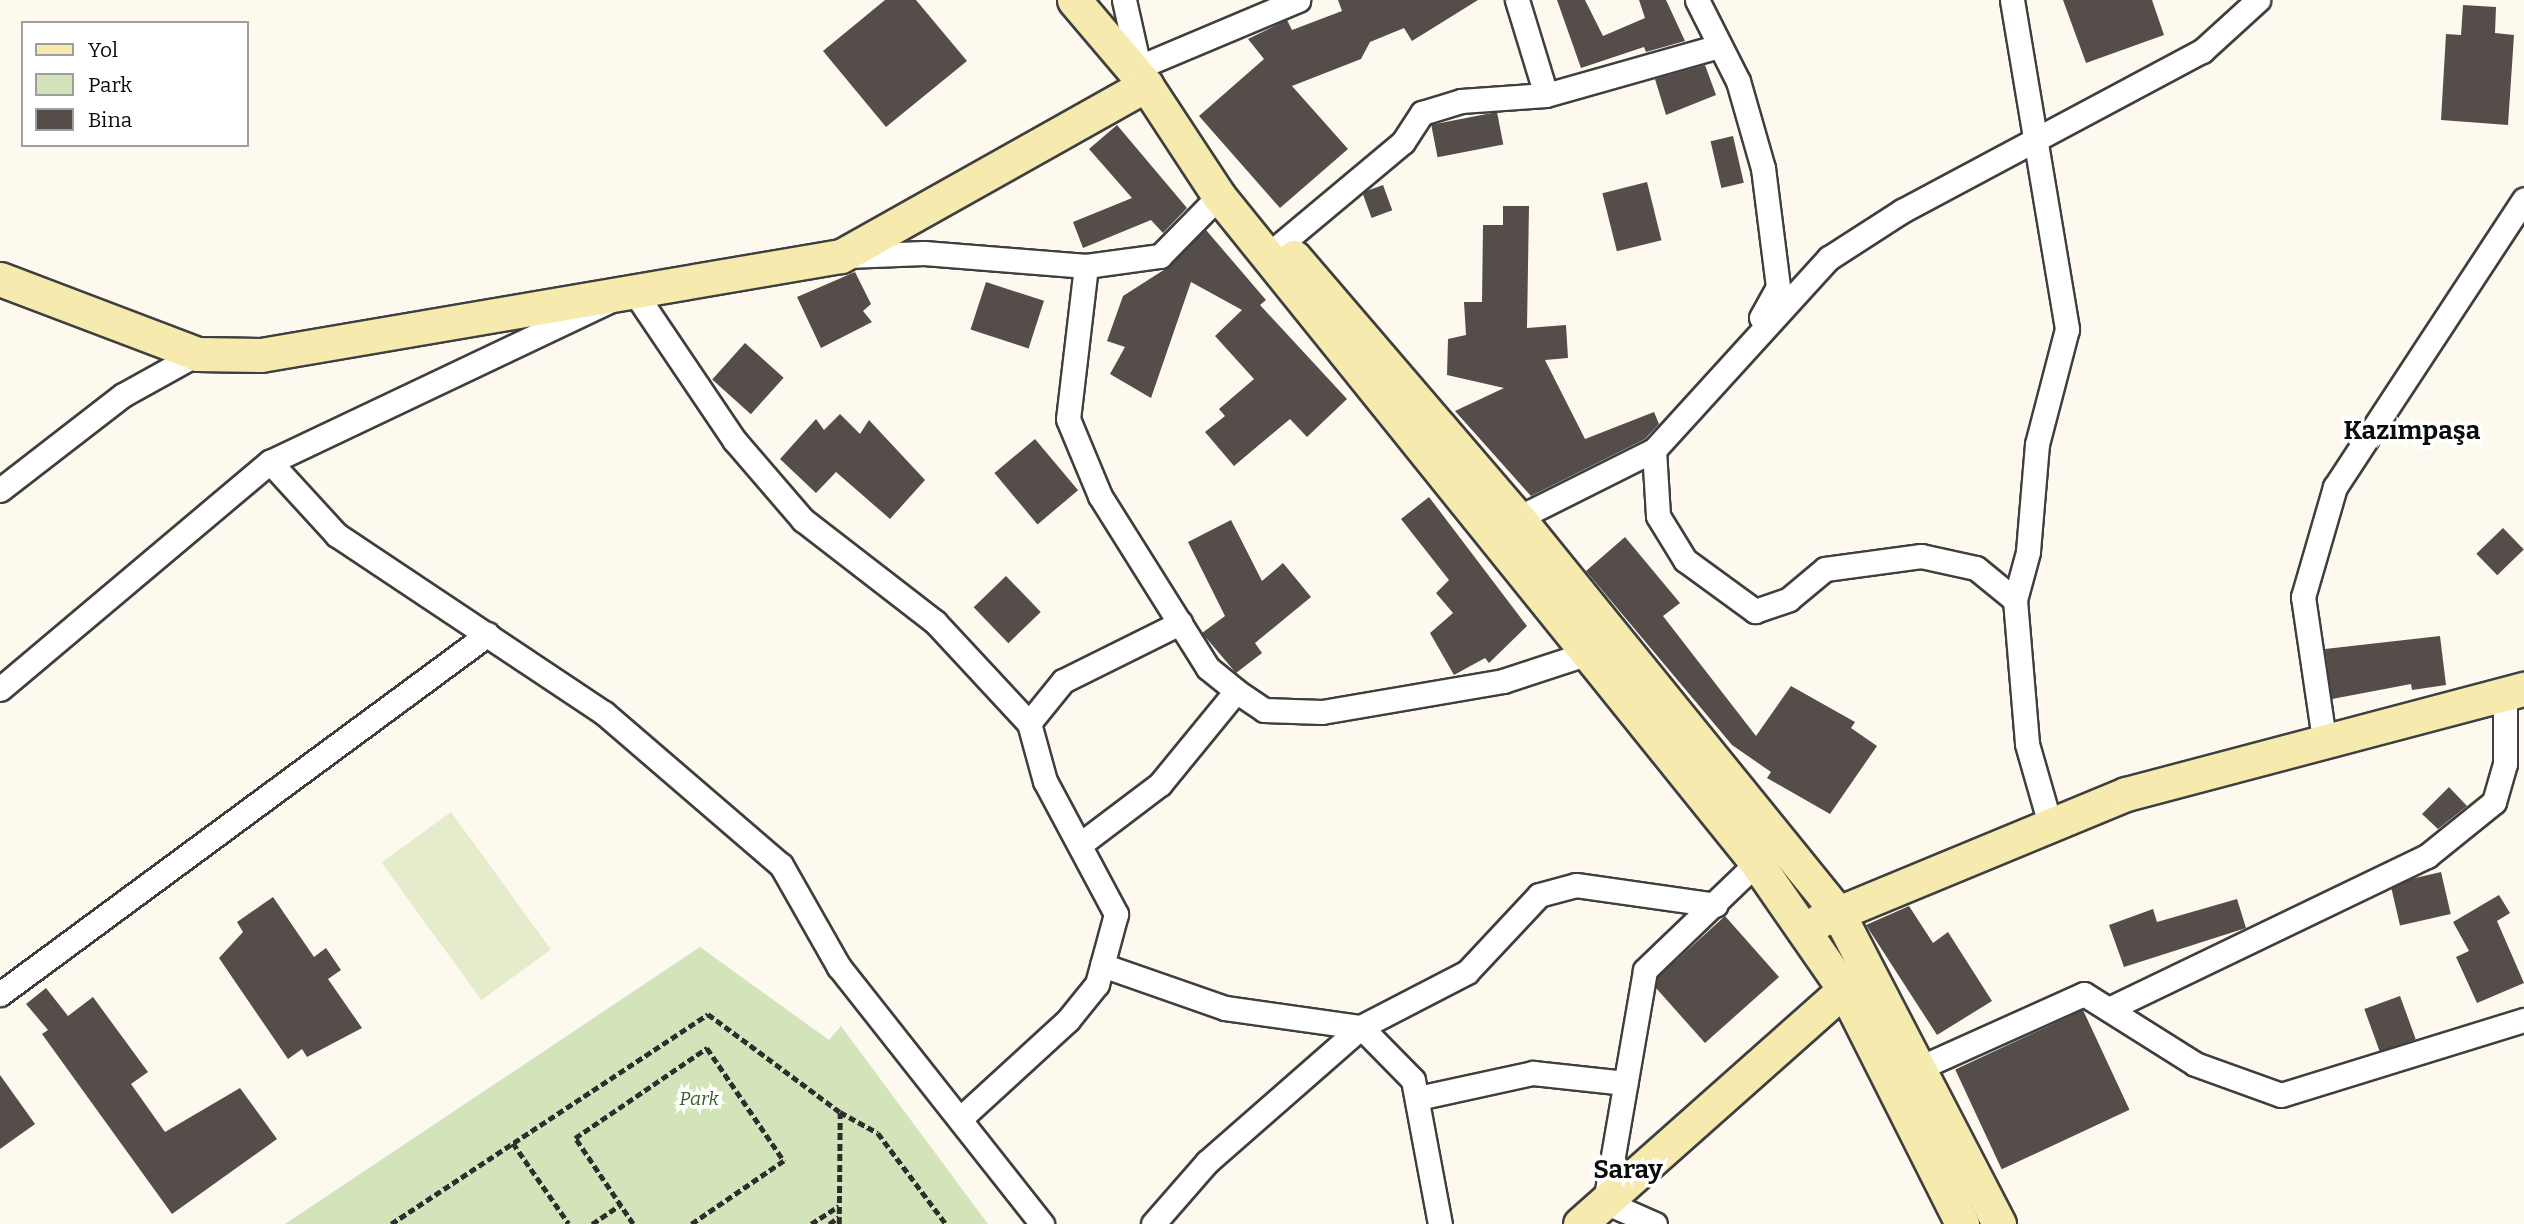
<!DOCTYPE html>
<meta charset="utf-8">
<style>
body{margin:0}
#map{position:relative;width:2524px;height:1224px;overflow:hidden;background:#fdf9ee;font-family:Bitter,serif}
div>[style]{position:absolute}
.green>*{inset:0;background:#d3e4bb}
.pitch>*{inset:0;background:#e4eccc;transform-origin:0 0}
.building>*{inset:0;background:#544d4a;transform-origin:0 0}
.path>*{height:4.5px;margin-top:-2.25px;transform-origin:0;background:repeating-linear-gradient(90deg,#2e2e2e 0 7px,transparent 0 10.5px)}
.roads{filter:drop-shadow(2px 0 #3f3f3f) drop-shadow(-2px 0 #3f3f3f) drop-shadow(0 2px #3f3f3f) drop-shadow(0 -2px #3f3f3f)}
.street>*{height:23px;margin:-11.5px;padding:0 11.5px;transform-origin:11.5px;border-radius:11.5px;background:#fff}
.secondary>*{height:33px;margin:-16.5px;padding:0 16.5px;transform-origin:16.5px;border-radius:16.5px;background:#f7eaaf}
span{translate:-50% -50%;white-space:nowrap;text-align:center;line-height:1.15;-webkit-text-stroke:7px #fff;paint-order:stroke}
.park-label{font-size:19px;color:#345d23;font-style:italic}
.district-label{font-size:26px;color:#0c0c0c;font-weight:700}
.legend{position:absolute;left:21px;top:21px;width:228px;height:126px;box-sizing:border-box;background:#fff;border:2px solid #9e9e9e;margin:0;padding:9px 12px;list-style:none;font-size:21px;color:#0c0c0c}
.legend li{display:flex;align-items:center;gap:14px;height:35px}
.legend b{width:35px;border:2px solid #9e9e9e}
</style>
<div id="map">
<div class="green">
<div style="clip-path:polygon(700px 947px,829px 1040px,841px 1026px,988px 1224px,285px 1224px)"></div>
</div>
<div class="pitch">
<div style="left:451px;top:812px;width:170px;height:86px;rotate:54deg"></div>
</div>
<div class="building">
<div style="clip-path:polygon(885px 0,916px 0,967px 61px,886px 127px,823px 51px)"></div>
<div style="clip-path:polygon(1338px 0,1478px 0,1412px 41px,1404px 28px,1370px 42px,1361px 59px,1292px 86px,1348px 149px,1280px 208px,1199px 116px,1264px 59px,1248px 39px,1287px 20px,1292px 30px,1342px 11px)"></div>
<div style="clip-path:polygon(1557px 0,1585px 0,1603px 36px,1645px 18px,1639px 0,1666px 0,1685px 41px,1646px 52px,1644px 47px,1581px 68px)"></div>
<div style="clip-path:polygon(2063px 0,2152px 0,2164px 35px,2086px 63px)"></div>
<div style="clip-path:polygon(2463px 5px,2496px 7px,2495px 33px,2514px 35px,2508px 125px,2441px 120px,2446px 34px,2461px 35px)"></div>
<div style="clip-path:polygon(1705px 65px,1716px 95px,1666px 115px,1655px 79px)"></div>
<div style="left:1497px;top:112px;width:33px;height:67px;rotate:79deg"></div>
<div style="clip-path:polygon(1117px 125px,1187px 208px,1163px 233px,1151px 220px,1083px 248px,1073px 222px,1132px 198px,1089px 149px)"></div>
<div style="left:1733px;top:136px;width:48px;height:23px;rotate:77deg"></div>
<div style="left:1647px;top:182px;width:60px;height:46px;rotate:76deg"></div>
<div style="left:1383px;top:185px;width:27px;height:22px;rotate:70deg"></div>
<div style="clip-path:polygon(1503px 206px,1529px 206px,1527px 328px,1566px 325px,1568px 358px,1545px 360px,1585px 439px,1654px 412px,1659px 424px,1645px 439px,1531px 496px,1455px 411px,1504px 388px,1447px 375px,1448px 339px,1466px 335px,1464px 302px,1482px 302px,1483px 225px,1503px 225px)"></div>
<div style="clip-path:polygon(1206px 230px,1266px 300px,1260px 305px,1347px 399px,1307px 437px,1290px 419px,1234px 466px,1205px 432px,1225px 416px,1219px 409px,1254px 379px,1215px 336px,1242px 310px,1191px 282px,1151px 398px,1110px 374px,1125px 347px,1107px 341px,1123px 296px,1170px 266px)"></div>
<div style="clip-path:polygon(855px 272px,871px 304px,863px 311px,872px 322px,821px 348px,797px 297px)"></div>
<div style="left:986px;top:282px;width:61px;height:50px;rotate:18deg"></div>
<div style="left:745px;top:343px;width:52px;height:49px;rotate:42deg"></div>
<div style="clip-path:polygon(840px 414px,860px 434px,869px 420px,925px 480px,890px 519px,836px 472px,816px 493px,780px 459px,816px 419px,824px 430px)"></div>
<div style="left:1035px;top:439px;width:67px;height:53px;rotate:50deg"></div>
<div style="clip-path:polygon(1429px 497px,1527px 626px,1489px 663px,1485px 658px,1454px 675px,1430px 633px,1453px 613px,1436px 593px,1449px 580px,1401px 519px)"></div>
<div style="clip-path:polygon(1231px 520px,1262px 581px,1283px 563px,1311px 597px,1255px 643px,1262px 653px,1236px 673px,1202px 633px,1225px 616px,1188px 542px)"></div>
<div style="left:2503px;top:528px;width:30px;height:37px;rotate:46deg"></div>
<div style="clip-path:polygon(1625px 537px,1680px 603px,1663px 616px,1756px 736px,1791px 686px,1855px 722px,1851px 728px,1877px 746px,1830px 814px,1767px 778px,1771px 772px,1732px 745px,1586px 571px)"></div>
<div style="left:1006px;top:576px;width:50px;height:45px;rotate:46deg"></div>
<div style="clip-path:polygon(2440px 636px,2446px 685px,2412px 690px,2411px 684px,2332px 699px,2325px 649px)"></div>
<div style="clip-path:polygon(2449px 787px,2467px 806px,2438px 829px,2422px 814px)"></div>
<div style="left:2441px;top:872px;width:43px;height:52px;rotate:77deg"></div>
<div style="clip-path:polygon(2499px 895px,2510px 913px,2497px 921px,2524px 983px,2477px 1003px,2456px 957px,2469px 951px,2453px 922px)"></div>
<div style="clip-path:polygon(273px 897px,314px 957px,326px 948px,341px 970px,328px 979px,362px 1028px,307px 1057px,302px 1049px,288px 1059px,219px 958px,243px 932px,237px 922px)"></div>
<div style="clip-path:polygon(2237px 899px,2246px 928px,2124px 967px,2109px 925px,2153px 909px,2157px 922px)"></div>
<div style="clip-path:polygon(1909px 906px,1933px 943px,1948px 932px,1992px 1001px,1937px 1035px,1866px 925px)"></div>
<div style="clip-path:polygon(1725px 916px,1779px 977px,1705px 1043px,1656px 988px,1658px 977px)"></div>
<div style="clip-path:polygon(46px 988px,68px 1016px,93px 997px,148px 1072px,131px 1084px,165px 1132px,240px 1088px,277px 1139px,172px 1214px,42px 1034px,48px 1030px,26px 1004px)"></div>
<div style="left:2400px;top:996px;width:46px;height:38px;rotate:70deg"></div>
<div style="left:2083px;top:1010px;width:110px;height:141px;rotate:65deg"></div>
<div style="clip-path:polygon(0 1075px,35px 1124px,0 1149px)"></div>
</div>
<div class="path">
<div style="left:513px;top:1143px;width:98px;rotate:55.3deg"></div>
<div style="left:391px;top:1224px;width:380px;rotate:-33.5deg"></div>
<div style="left:708px;top:1014px;width:164px;rotate:36.6deg"></div>
<div style="left:840px;top:1112px;width:43px;rotate:28.9deg"></div>
<div style="left:878px;top:1133px;width:114px;rotate:53.2deg"></div>
<div style="left:592px;top:1224px;width:34px;rotate:-34deg"></div>
<div style="left:633px;top:1224px;width:104px;rotate:-124deg"></div>
<div style="left:575px;top:1138px;width:160px;rotate:-34.3deg"></div>
<div style="left:707px;top:1048px;width:137px;rotate:55.7deg"></div>
<div style="left:784px;top:1161px;width:112px;rotate:145.6deg"></div>
<div style="left:811px;top:1224px;width:33px;rotate:-33deg"></div>
<div style="left:829px;top:1224px;width:12px;rotate:-35deg"></div>
<div style="left:839px;top:1224px;width:111px;rotate:-89.5deg"></div>
</div>
<div class="roads">
<div class="street">
<div style="left:1124px;top:0;width:69px;rotate:77.4deg"></div>
<div style="left:1517px;top:0;width:99px;rotate:73deg"></div>
<div style="left:1697px;top:0;width:91px;rotate:63.2deg"></div>
<div style="left:1738px;top:81px;width:91px;rotate:74deg"></div>
<div style="left:1763px;top:168px;width:120px;rotate:82.8deg"></div>
<div style="left:1778px;top:287px;width:35px;rotate:119deg"></div>
<div style="left:2012px;top:0;width:334px;rotate:80.5deg"></div>
<div style="left:2067px;top:329px;width:119px;rotate:104.6deg"></div>
<div style="left:2037px;top:444px;width:108px;rotate:94.8deg"></div>
<div style="left:2028px;top:552px;width:50px;rotate:105.2deg"></div>
<div style="left:2015px;top:600px;width:144px;rotate:85.2deg"></div>
<div style="left:2027px;top:744px;width:83px;rotate:74deg"></div>
<div style="left:1146px;top:85px;width:19px;rotate:-111deg"></div>
<div style="left:1139px;top:67px;width:173px;rotate:-22.8deg"></div>
<div style="left:1281px;top:244px;width:159px;rotate:-39.9deg"></div>
<div style="left:1403px;top:142px;width:35px;rotate:-57deg"></div>
<div style="left:1422px;top:113px;width:41px;rotate:-17.1deg"></div>
<div style="left:1461px;top:101px;width:85px;rotate:-4deg"></div>
<div style="left:1546px;top:95px;width:180px;rotate:-15.8deg"></div>
<div style="left:847px;top:256px;width:77px;rotate:-2.2deg"></div>
<div style="left:924px;top:253px;width:163px;rotate:4.6deg"></div>
<div style="left:1086px;top:266px;width:75px;rotate:-7.7deg"></div>
<div style="left:1160px;top:256px;width:84px;rotate:-45.5deg"></div>
<div style="left:1086px;top:266px;width:154px;rotate:96.7deg"></div>
<div style="left:1068px;top:419px;width:83px;rotate:67.4deg"></div>
<div style="left:1100px;top:496px;width:203px;rotate:57.9deg"></div>
<div style="left:1208px;top:668px;width:36px;rotate:39deg"></div>
<div style="left:1236px;top:691px;width:34px;rotate:34deg"></div>
<div style="left:1264px;top:710px;width:58px;rotate:2deg"></div>
<div style="left:1322px;top:712px;width:184px;rotate:-9.7deg"></div>
<div style="left:1503px;top:681px;width:89px;rotate:-18.2deg"></div>
<div style="left:1654px;top:450px;width:66px;rotate:86.5deg"></div>
<div style="left:1658px;top:516px;width:52px;rotate:58.5deg"></div>
<div style="left:1685px;top:560px;width:87px;rotate:36.1deg"></div>
<div style="left:1755px;top:611px;width:36px;rotate:-19deg"></div>
<div style="left:1789px;top:599px;width:47px;rotate:-39.8deg"></div>
<div style="left:1825px;top:569px;width:97px;rotate:-7.7deg"></div>
<div style="left:1921px;top:556px;width:56px;rotate:12.3deg"></div>
<div style="left:1976px;top:568px;width:50px;rotate:39.4deg"></div>
<div style="left:270px;top:462px;width:99px;rotate:47.5deg"></div>
<div style="left:337px;top:535px;width:321px;rotate:33.7deg"></div>
<div style="left:604px;top:713px;width:233px;rotate:40.7deg"></div>
<div style="left:781px;top:865px;width:117px;rotate:60.4deg"></div>
<div style="left:839px;top:967px;width:328px;rotate:51.7deg"></div>
<div style="left:0;top:490px;width:155px;rotate:-37.7deg"></div>
<div style="left:123px;top:395px;width:85px;rotate:-29deg"></div>
<div style="left:1518px;top:518px;width:152px;rotate:-26.6deg"></div>
<div style="left:1654px;top:450px;width:260px;rotate:-47.7deg"></div>
<div style="left:1829px;top:258px;width:87px;rotate:-32.8deg"></div>
<div style="left:1902px;top:211px;width:340px;rotate:-28.1deg"></div>
<div style="left:2202px;top:51px;width:76px;rotate:-42.3deg"></div>
<div style="left:0;top:689px;width:353px;rotate:-40.1deg"></div>
<div style="left:270px;top:462px;width:402px;rotate:-25.4deg"></div>
<div style="left:633px;top:290px;width:182px;rotate:56deg"></div>
<div style="left:735px;top:441px;width:104px;rotate:49.3deg"></div>
<div style="left:803px;top:520px;width:167px;rotate:37.7deg"></div>
<div style="left:935px;top:622px;width:138px;rotate:47.1deg"></div>
<div style="left:1029px;top:723px;width:60px;rotate:74.6deg"></div>
<div style="left:1045px;top:781px;width:151px;rotate:61.9deg"></div>
<div style="left:1116px;top:914px;width:73px;rotate:105.2deg"></div>
<div style="left:1097px;top:984px;width:46px;rotate:128.9deg"></div>
<div style="left:1068px;top:1020px;width:144px;rotate:137.5deg"></div>
<div style="left:1029px;top:723px;width:54px;rotate:-51deg"></div>
<div style="left:1063px;top:681px;width:131px;rotate:-26.4deg"></div>
<div style="left:2324px;top:739px;width:144px;rotate:-98.4deg"></div>
<div style="left:2303px;top:597px;width:115px;rotate:-73.8deg"></div>
<div style="left:2335px;top:487px;width:344px;rotate:-56.7deg"></div>
<div style="left:1082px;top:843px;width:98px;rotate:-37.1deg"></div>
<div style="left:1160px;top:784px;width:120px;rotate:-50.7deg"></div>
<div style="left:1102px;top:965px;width:130px;rotate:19.3deg"></div>
<div style="left:1225px;top:1008px;width:137px;rotate:8deg"></div>
<div style="left:1361px;top:1027px;width:74px;rotate:45.5deg"></div>
<div style="left:1413px;top:1080px;width:147px;rotate:79.4deg"></div>
<div style="left:0;top:994px;width:606px;rotate:-36.42deg"></div>
<div style="left:2109px;top:1009px;width:353px;rotate:-25.7deg"></div>
<div style="left:2427px;top:856px;width:86px;rotate:-38.9deg"></div>
<div style="left:2494px;top:802px;width:40px;rotate:-74deg"></div>
<div style="left:2505px;top:764px;width:70px;rotate:-90deg"></div>
<div style="left:1906px;top:1074px;width:195px;rotate:-24.2deg"></div>
<div style="left:2084px;top:994px;width:131px;rotate:32.2deg"></div>
<div style="left:2195px;top:1064px;width:91px;rotate:19.8deg"></div>
<div style="left:2281px;top:1095px;width:254px;rotate:-17.2deg"></div>
<div style="left:1418px;top:1098px;width:118px;rotate:-12.3deg"></div>
<div style="left:1533px;top:1073px;width:93px;rotate:6.2deg"></div>
<div style="left:1153px;top:1224px;width:82px;rotate:-48.9deg"></div>
<div style="left:1207px;top:1162px;width:205px;rotate:-41.2deg"></div>
<div style="left:1361px;top:1027px;width:119px;rotate:-27.4deg"></div>
<div style="left:1467px;top:972px;width:105px;rotate:-46.9deg"></div>
<div style="left:1539px;top:895px;width:38px;rotate:-15deg"></div>
<div style="left:1576px;top:885px;width:141px;rotate:8.1deg"></div>
<div style="left:1655px;top:1224px;width:55px;rotate:-156.3deg"></div>
<div style="left:1605px;top:1202px;width:235px;rotate:-80.2deg"></div>
<div style="left:1645px;top:970px;width:169px;rotate:-43.8deg"></div>
</div>
<div class="secondary">
<div style="left:1074px;top:0;width:111px;rotate:49.7deg"></div>
<div style="left:1146px;top:85px;width:133px;rotate:56.7deg"></div>
<div style="left:1219px;top:196px;width:856px;rotate:51.12deg"></div>
<div style="left:1756px;top:862px;width:155px;rotate:55.3deg"></div>
<div style="left:1844px;top:989px;width:263px;rotate:63.3deg"></div>
<div style="left:1294px;top:257px;width:344px;rotate:49.4deg"></div>
<div style="left:1518px;top:518px;width:508px;rotate:50.99deg"></div>
<div style="left:1838px;top:913px;width:350px;rotate:62.6deg"></div>
<div style="left:0;top:279px;width:211px;rotate:20.8deg"></div>
<div style="left:197px;top:354px;width:64px;rotate:0.9deg"></div>
<div style="left:261px;top:355px;width:588px;rotate:-9.69deg"></div>
<div style="left:841px;top:256px;width:350px;rotate:-29.3deg"></div>
<div style="left:1819px;top:921px;width:332px;rotate:-22.5deg"></div>
<div style="left:2126px;top:794px;width:412px;rotate:-14.8deg"></div>
<div style="left:1580px;top:1224px;width:375px;rotate:-41.6deg"></div>
</div>
</div>
<div class="park-label">
<span style="left:699px;top:1099px">Park</span>
</div>
<div class="district-label">
<span style="left:2412px;top:431px">Kazımpaşa</span>
<span style="left:1628px;top:1170px">Saray</span>
</div>
<ul class="legend">
<li><b style="height:9px;background:#f7eaaf"></b>Yol</li>
<li><b style="height:19px;background:#d3e4bb"></b>Park</li>
<li><b style="height:19px;background:#544d4a"></b>Bina</li>
</ul>
</div>
